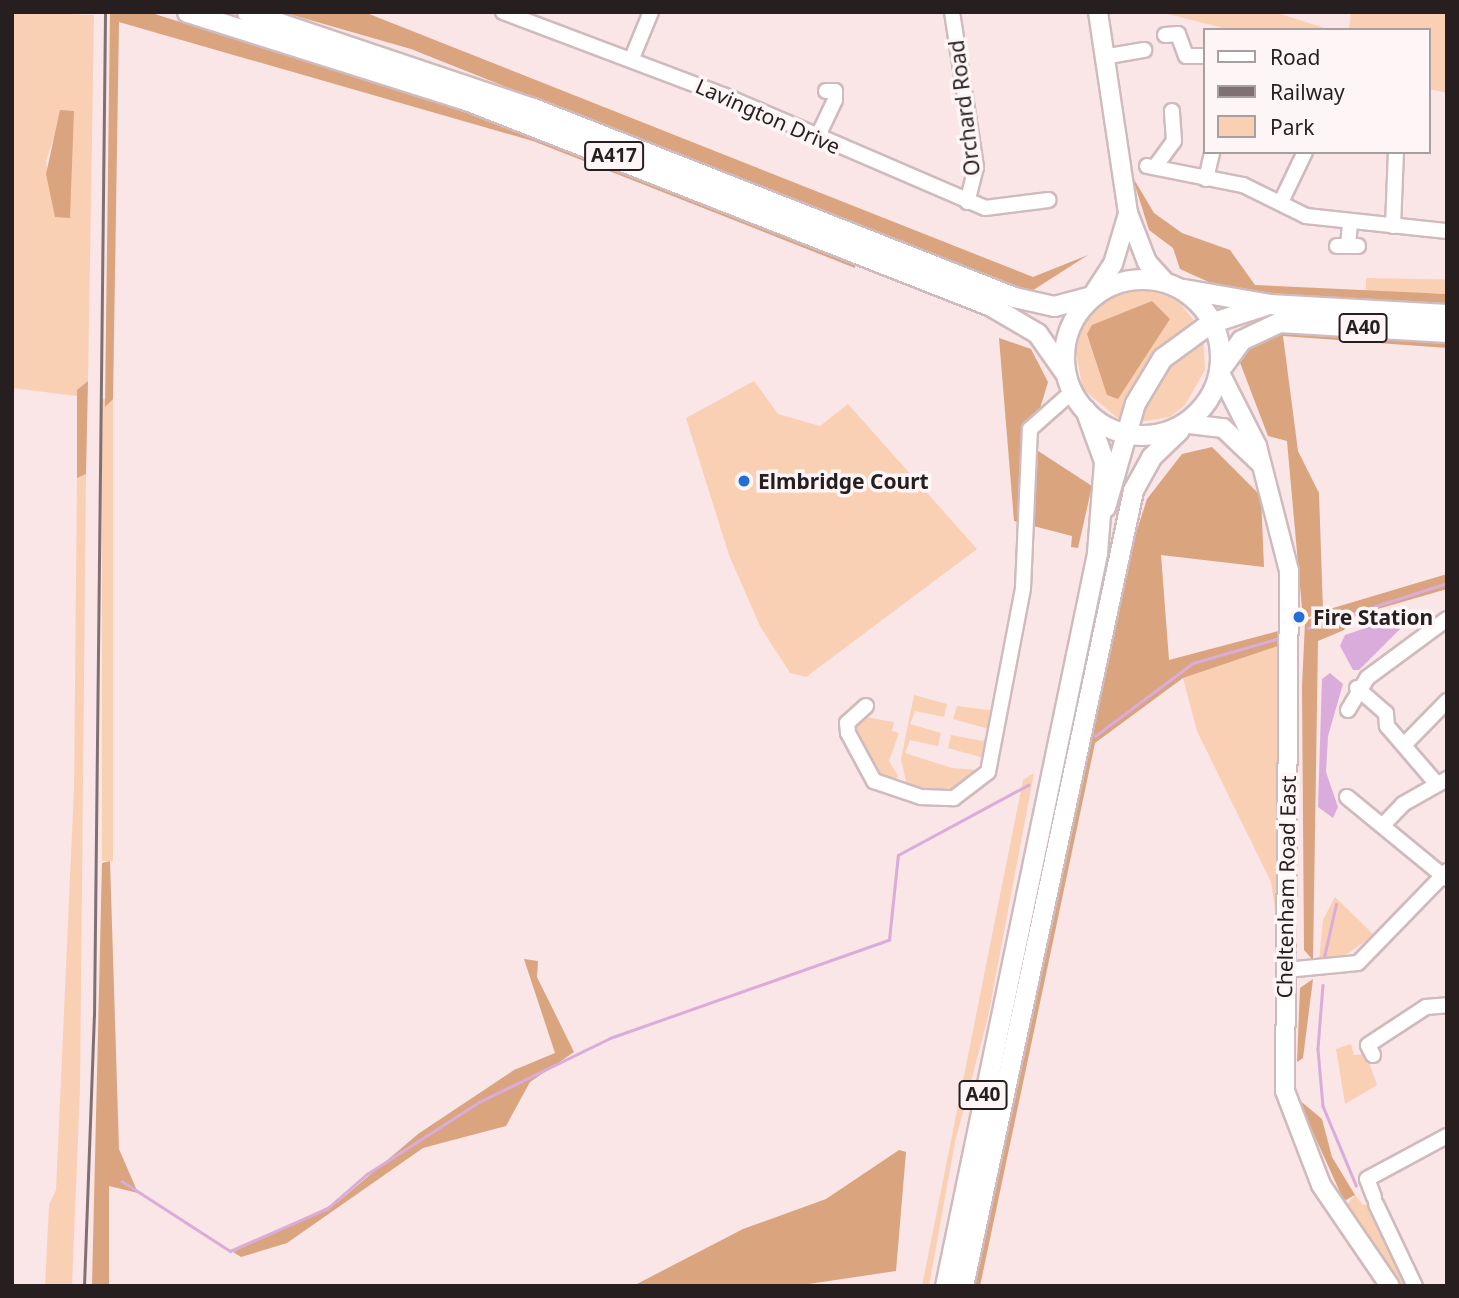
<!DOCTYPE html>
<style>
body{margin:0}
#map{position:relative;width:1459px;height:1298px;overflow:hidden;background:#fae5e7;font-family:"Noto Sans",sans-serif}
div>[style]{position:absolute}
.green>*{inset:0;background:#fad0b4;transform-origin:0 0}
.forest>*{inset:0;background:#d9a47e}
.water>*{inset:0;background:#daacdb}
.stream>*{height:2.5px;margin:-1.25px;padding:0 1.25px;transform-origin:1.25px;border-radius:1.25px;background:#daacdb}
.roads{filter:drop-shadow(2px 0 #cfbbbd) drop-shadow(-2px 0 #cfbbbd) drop-shadow(0 2px #cfbbbd) drop-shadow(0 -2px #cfbbbd)}
.minor>*{height:14px;margin:-7px;padding:0 7px;transform-origin:7px;border-radius:7px;background:#fff}
.major>*{height:18px;margin:-9px;padding:0 9px;transform-origin:9px;border-radius:9px;background:#fff}
.highway>*{height:19px;margin:-9.5px;padding:0 9.5px;transform-origin:9.5px;border-radius:9.5px;background:#fff}
.highway>.ring{margin:-9.5px;padding:0;box-sizing:content-box;background:none;border:19px solid #fff;border-radius:50%}
.rail>*{height:2.5px;margin:-1.25px;padding:0 1.25px;transform-origin:1.25px;border-radius:1.25px;background:#7f7173}
.dots>*{width:19px;height:19px;translate:-50% -50%;box-sizing:border-box;border:4px solid #fef6f6;border-radius:50%}
span{translate:-50% -50%;white-space:nowrap;text-align:center;line-height:1.15;-webkit-text-stroke:7px #fef6f6;paint-order:stroke}
.shield-label span{padding:2px 5px;background:#fef6f6;border:2px solid;border-radius:5px;-webkit-text-stroke-width:0}
.shield-label{font-size:19px;color:#261e1f;font-weight:700}
.street-label{font-size:21px;color:#261e1f}
.poi-label{font-size:21px;color:#261e1f;font-weight:700}
.left{translate:0 -50%;text-align:left}
.frame{position:absolute;inset:0;border:14px solid #261e1f;pointer-events:none}
.legend{position:absolute;left:1203px;top:28px;width:228px;height:126px;box-sizing:border-box;background:#fef6f6;border:2px solid #a8a0a0;margin:0;padding:9px 12px;list-style:none;font-size:21px;color:#261e1f}
.legend li{display:flex;align-items:center;gap:14px;height:35px}
.legend b{width:35px;border:2px solid #a8a0a0}
</style>
<div id="map">
<div class="green">
<div style="clip-path:polygon(evenodd,12px 12px,94px 15px,88px 381px,77px 396px,12px 388px,12px 12px,59px 122px,55px 217px,46px 161px,59px 122px)"></div>
<div style="clip-path:polygon(1160px 12px,1274px 12px,1331px 30px,1231px 30px)"></div>
<div style="clip-path:polygon(1351px 12px,1447px 12px,1447px 93px,1429px 89px,1429px 30px,1349px 30px)"></div>
<div style="left:1366px;top:278px;width:81px;height:14px;rotate:1deg"></div>
<div style="clip-path:polygon(evenodd,1152px 289px,1179px 302px,1196px 323px,1121px 421px,1083px 389px,1073px 339px,1107px 295px,1152px 289px,1152px 301px,1170px 319px,1118px 398px,1152px 301px)"></div>
<div style="clip-path:polygon(1203px 334px,1205px 370px,1185px 405px,1170px 417px,1133px 423px,1157px 375px)"></div>
<div style="clip-path:polygon(754px 381px,778px 414px,820px 426px,848px 404px,977px 549px,806px 677px,790px 673px,760px 626px,729px 555px,686px 418px)"></div>
<div style="left:113px;top:399px;width:462px;height:11px;rotate:90deg"></div>
<div style="clip-path:polygon(86px 474px,80px 1090px,72px 1286px,45px 1286px,49px 1205px,56px 1190px,74px 789px,77px 478px)"></div>
<div style="clip-path:polygon(1278px 646px,1280px 885px,1282px 956px,1271px 882px,1197px 731px,1183px 678px)"></div>
<div style="clip-path:polygon(914px 695px,947px 704px,944px 717px,915px 711px,910px 724px,941px 733px,938px 746px,910px 740px,905px 753px,952px 768px,978px 770px,984px 758px,948px 748px,951px 735px,983px 741px,989px 729px,953px 719px,957px 706px,996px 711px,985px 765px,961px 789px,941px 794px,907px 786px,901px 759px)"></div>
<div style="clip-path:polygon(859px 716px,894px 722px,892px 731px,899px 733px,889px 761px,898px 776px,893px 782px,878px 777px,850px 727px)"></div>
<div style="clip-path:polygon(1034px 773px,988px 1017px,955px 1142px,929px 1286px,922px 1286px,1023px 780px)"></div>
<div style="clip-path:polygon(1335px 897px,1374px 935px,1340px 959px,1319px 962px,1323px 920px)"></div>
<div style="clip-path:polygon(1351px 1044px,1354px 1055px,1366px 1054px,1377px 1085px,1345px 1104px,1336px 1049px)"></div>
<div style="clip-path:polygon(1355px 1195px,1363px 1205px,1370px 1203px,1414px 1286px,1390px 1286px,1339px 1214px)"></div>
</div>
<div class="forest">
<div style="clip-path:polygon(110px 12px,148px 12px,535px 132px,856px 259px,855px 268px,533px 141px,119px 22px,113px 399px,105px 407px)"></div>
<div style="clip-path:polygon(282px 12px,364px 12px,1033px 277px,1088px 255px,1027px 294px,411px 49px)"></div>
<div style="clip-path:polygon(60px 110px,74px 111px,70px 218px,55px 217px,46px 174px)"></div>
<div style="clip-path:polygon(1132px 176px,1154px 213px,1182px 233px,1230px 250px,1255px 285px,1447px 294px,1447px 307px,1285px 296px,1211px 283px,1180px 269px,1173px 248px,1149px 230px)"></div>
<div style="clip-path:polygon(1152px 301px,1170px 319px,1118px 399px,1107px 395px,1087px 334px,1092px 325px)"></div>
<div style="clip-path:polygon(1281px 328px,1447px 339px,1447px 348px,1283px 336px,1298px 451px,1319px 493px,1323px 611px,1447px 574px,1447px 589px,1357px 615px,1344px 630px,1318px 641px,1313px 960px,1304px 950px,1302px 687px,1305px 622px,1318px 614px,1303px 619px,1287px 441px,1268px 436px,1239px 360px,1248px 342px)"></div>
<div style="clip-path:polygon(999px 338px,1031px 349px,1048px 382px,1029px 445px,1092px 486px,1078px 548px,1071px 547px,1072px 536px,1014px 521px)"></div>
<div style="clip-path:polygon(88px 381px,86px 474px,77px 478px,77px 390px)"></div>
<div style="clip-path:polygon(1212px 447px,1261px 496px,1264px 567px,1161px 555px,1169px 660px,1279px 631px,1278px 646px,1183px 678px,1095px 743px,980px 1286px,973px 1286px,1136px 533px,1147px 499px,1182px 454px)"></div>
<div style="clip-path:polygon(110px 861px,119px 1149px,138px 1193px,109px 1186px,109px 1286px,92px 1286px,102px 863px)"></div>
<div style="clip-path:polygon(524px 959px,538px 961px,537px 977px,574px 1052px,530px 1082px,506px 1126px,423px 1148px,287px 1243px,241px 1257px,233px 1252px,338px 1202px,418px 1134px,514px 1070px,555px 1053px)"></div>
<div style="clip-path:polygon(1313px 979px,1303px 1058px,1297px 1062px,1300px 988px)"></div>
<div style="clip-path:polygon(1298px 1099px,1322px 1119px,1332px 1157px,1355px 1195px,1344px 1201px)"></div>
<div style="clip-path:polygon(899px 1150px,906px 1152px,896px 1271px,795px 1286px,633px 1286px,743px 1229px,826px 1199px)"></div>
</div>
<div class="water">
<div style="clip-path:polygon(1419px 610px,1359px 670px,1353px 670px,1340px 646px,1345px 635px)"></div>
<div style="clip-path:polygon(1330px 673px,1343px 684px,1328px 736px,1326px 772px,1338px 807px,1333px 818px,1318px 807px,1322px 679px)"></div>
</div>
<div class="stream">
<div style="left:1308px;top:628px;width:146px;rotate:-17.9deg"></div>
<div style="left:1095px;top:736px;width:122px;rotate:-36.7deg"></div>
<div style="left:1193px;top:663px;width:86px;rotate:-16.1deg"></div>
<div style="left:1324px;top:957px;width:54px;rotate:-77.2deg"></div>
<div style="left:1323px;top:985px;width:64px;rotate:94.5deg"></div>
<div style="left:1318px;top:1049px;width:57px;rotate:85deg"></div>
<div style="left:1323px;top:1106px;width:86px;rotate:67.3deg"></div>
<div style="left:122px;top:1181px;width:129px;rotate:32.9deg"></div>
<div style="left:230px;top:1251px;width:107px;rotate:-23.7deg"></div>
<div style="left:328px;top:1208px;width:52px;rotate:-41.1deg"></div>
<div style="left:367px;top:1174px;width:133px;rotate:-32.7deg"></div>
<div style="left:479px;top:1102px;width:146px;rotate:-26deg"></div>
<div style="left:610px;top:1038px;width:296px;rotate:-19.4deg"></div>
<div style="left:889px;top:940px;width:85px;rotate:-84deg"></div>
<div style="left:898px;top:855px;width:148px;rotate:-28.3deg"></div>
</div>
<div class="roads">
<div class="minor">
<div style="left:503px;top:12px;width:235px;rotate:20.7deg"></div>
<div style="left:723px;top:95px;width:285px;rotate:23.3deg"></div>
<div style="left:985px;top:208px;width:64px;rotate:-7.2deg"></div>
<div style="left:952px;top:12px;width:157px;rotate:81.2deg"></div>
<div style="left:976px;top:167px;width:36px;rotate:104deg"></div>
<div style="left:1165px;top:35px;width:13px;rotate:-4deg"></div>
<div style="left:1178px;top:34px;width:23px;rotate:70deg"></div>
<div style="left:1186px;top:56px;width:19px"></div>
<div style="left:1103px;top:57px;width:42px;rotate:-9.7deg"></div>
<div style="left:632px;top:58px;width:50px;rotate:-67.6deg"></div>
<div style="left:817px;top:138px;width:42px;rotate:-64.7deg"></div>
<div style="left:835px;top:100px;width:9px;rotate:-90deg"></div>
<div style="left:835px;top:91px;width:9px;rotate:180deg"></div>
<div style="left:1147px;top:166px;width:98px;rotate:11.2deg"></div>
<div style="left:1243px;top:185px;width:70px;rotate:26.2deg"></div>
<div style="left:1306px;top:216px;width:142px;rotate:6.1deg"></div>
<div style="left:1155px;top:167px;width:32px;rotate:-54deg"></div>
<div style="left:1174px;top:141px;width:30px;rotate:-94deg"></div>
<div style="left:1206px;top:179px;width:28px;rotate:-77deg"></div>
<div style="left:1281px;top:202px;width:55px;rotate:-64.4deg"></div>
<div style="left:1393px;top:226px;width:74px;rotate:-87.7deg"></div>
<div style="left:1337px;top:246px;width:21px"></div>
<div style="left:1348px;top:246px;width:25px;rotate:-85deg"></div>
<div style="left:1357px;top:688px;width:38px;rotate:41deg"></div>
<div style="left:1386px;top:713px;width:13px;rotate:86deg"></div>
<div style="left:1387px;top:726px;width:75px;rotate:49.3deg"></div>
<div style="left:866px;top:706px;width:25px;rotate:138deg"></div>
<div style="left:847px;top:723px;width:10px;rotate:84deg"></div>
<div style="left:848px;top:733px;width:55px;rotate:61.6deg"></div>
<div style="left:874px;top:781px;width:50px;rotate:18.8deg"></div>
<div style="left:921px;top:797px;width:33px;rotate:2deg"></div>
<div style="left:954px;top:798px;width:43px;rotate:-37.4deg"></div>
<div style="left:988px;top:772px;width:187px;rotate:-79.2deg"></div>
<div style="left:1023px;top:588px;width:159px;rotate:-87.5deg"></div>
<div style="left:1030px;top:429px;width:56px;rotate:-41.4deg"></div>
<div style="left:1348px;top:710px;width:37px;rotate:-59deg"></div>
<div style="left:1367px;top:678px;width:99px;rotate:-36.4deg"></div>
<div style="left:1405px;top:744px;width:60px;rotate:-45.7deg"></div>
<div style="left:1347px;top:797px;width:129px;rotate:39.4deg"></div>
<div style="left:1383px;top:825px;width:29px;rotate:-46deg"></div>
<div style="left:1403px;top:804px;width:51px;rotate:-29.6deg"></div>
<div style="left:1286px;top:970px;width:72px;rotate:-5.6deg"></div>
<div style="left:1358px;top:963px;width:128px;rotate:-45.9deg"></div>
<div style="left:1373px;top:1055px;width:11px;rotate:-117deg"></div>
<div style="left:1368px;top:1045px;width:69px;rotate:-33.2deg"></div>
<div style="left:1426px;top:1007px;width:21px;rotate:-5deg"></div>
<div style="left:1374px;top:1197px;width:19px;rotate:-111deg"></div>
<div style="left:1367px;top:1179px;width:91px;rotate:-28.3deg"></div>
<div style="left:1376px;top:1204px;width:91px;rotate:64.6deg"></div>
</div>
<div class="major">
<div style="left:1098px;top:12px;width:203px;rotate:81.5deg"></div>
<div style="left:1128px;top:213px;width:53px;rotate:68.8deg"></div>
<div style="left:1147px;top:262px;width:27px;rotate:48deg"></div>
<div style="left:1094px;top:293px;width:35px;rotate:-57deg"></div>
<div style="left:1113px;top:264px;width:52px;rotate:-73.3deg"></div>
<div style="left:1221px;top:375px;width:80px;rotate:63.1deg"></div>
<div style="left:1257px;top:446px;width:129px;rotate:75.6deg"></div>
<div style="left:1289px;top:571px;width:520px;rotate:90.44deg"></div>
<div style="left:1285px;top:1091px;width:101px;rotate:69deg"></div>
<div style="left:1321px;top:1185px;width:122px;rotate:55.7deg"></div>
<div style="left:1189px;top:424px;width:34px;rotate:7deg"></div>
<div style="left:1223px;top:428px;width:50px;rotate:43.4deg"></div>
</div>
<div class="highway">
<div style="left:187px;top:12px;width:293px;rotate:17.5deg"></div>
<div style="left:466px;top:100px;width:564px;rotate:21.42deg"></div>
<div style="left:991px;top:306px;width:53px;rotate:30.4deg"></div>
<div style="left:1037px;top:333px;width:49px;rotate:55deg"></div>
<div style="left:247px;top:12px;width:302px;rotate:18.6deg"></div>
<div style="left:533px;top:108px;width:517px;rotate:21.45deg"></div>
<div style="left:1014px;top:297px;width:41px;rotate:12.7deg"></div>
<div style="left:1054px;top:306px;width:38px;rotate:-15deg"></div>
<div class="ring" style="left:1064px;top:279px;width:137px;height:137px"></div>
<div style="left:1184px;top:289px;width:86px;rotate:10deg"></div>
<div style="left:1269px;top:304px;width:178px;rotate:3.2deg"></div>
<div style="left:1223px;top:365px;width:31px;rotate:-54deg"></div>
<div style="left:1241px;top:340px;width:42px;rotate:-25.3deg"></div>
<div style="left:1279px;top:322px;width:168px;rotate:3.4deg"></div>
<div style="left:1105px;top:507px;width:108px;rotate:-73.9deg"></div>
<div style="left:1135px;top:403px;width:52px;rotate:-59deg"></div>
<div style="left:1162px;top:358px;width:59px;rotate:-36.1deg"></div>
<div style="left:1210px;top:323px;width:62px;rotate:-17.9deg"></div>
<div style="left:945px;top:1286px;width:749px;rotate:-78.28deg"></div>
<div style="left:1097px;top:553px;width:92px;rotate:-85.6deg"></div>
<div style="left:1104px;top:461px;width:55px;rotate:-110.1deg"></div>
<div style="left:963px;top:1286px;width:814px;rotate:-77.94deg"></div>
<div style="left:1133px;top:490px;width:38px;rotate:-61deg"></div>
<div style="left:1151px;top:457px;width:39px;rotate:-44deg"></div>
</div>
</div>
<div class="rail">
<div style="left:84px;top:1286px;width:270px;rotate:-87.9deg"></div>
<div style="left:94px;top:1016px;width:1004px;rotate:-89.37deg"></div>
</div>
<div class="dots">
<div style="left:744px;top:481px;background:#246ed9"></div>
<div style="left:1299px;top:617px;background:#246ed9"></div>
</div>
<div class="shield-label">
<span style="left:614px;top:156px">A417</span>
<span style="left:1363px;top:328px">A40</span>
<span style="left:983px;top:1095px">A40</span>
</div>
<div class="street-label">
<span style="left:964px;top:108px;rotate:-97deg">Orchard Road</span>
<span style="left:768px;top:116px;rotate:24deg">Lavington Drive</span>
<span style="left:1286px;top:887px;rotate:-89deg">Cheltenham Road East</span>
</div>
<div class="poi-label">
<span class="left" style="left:758px;top:481px">Elmbridge Court</span>
<span class="left" style="left:1313px;top:617px">Fire Station</span>
</div>
<div class="frame"></div>
<ul class="legend">
<li><b style="height:9px;background:#fff"></b>Road</li>
<li><b style="height:9px;background:#7f7173"></b>Railway</li>
<li><b style="height:19px;background:#fad0b4"></b>Park</li>
</ul>
</div>
